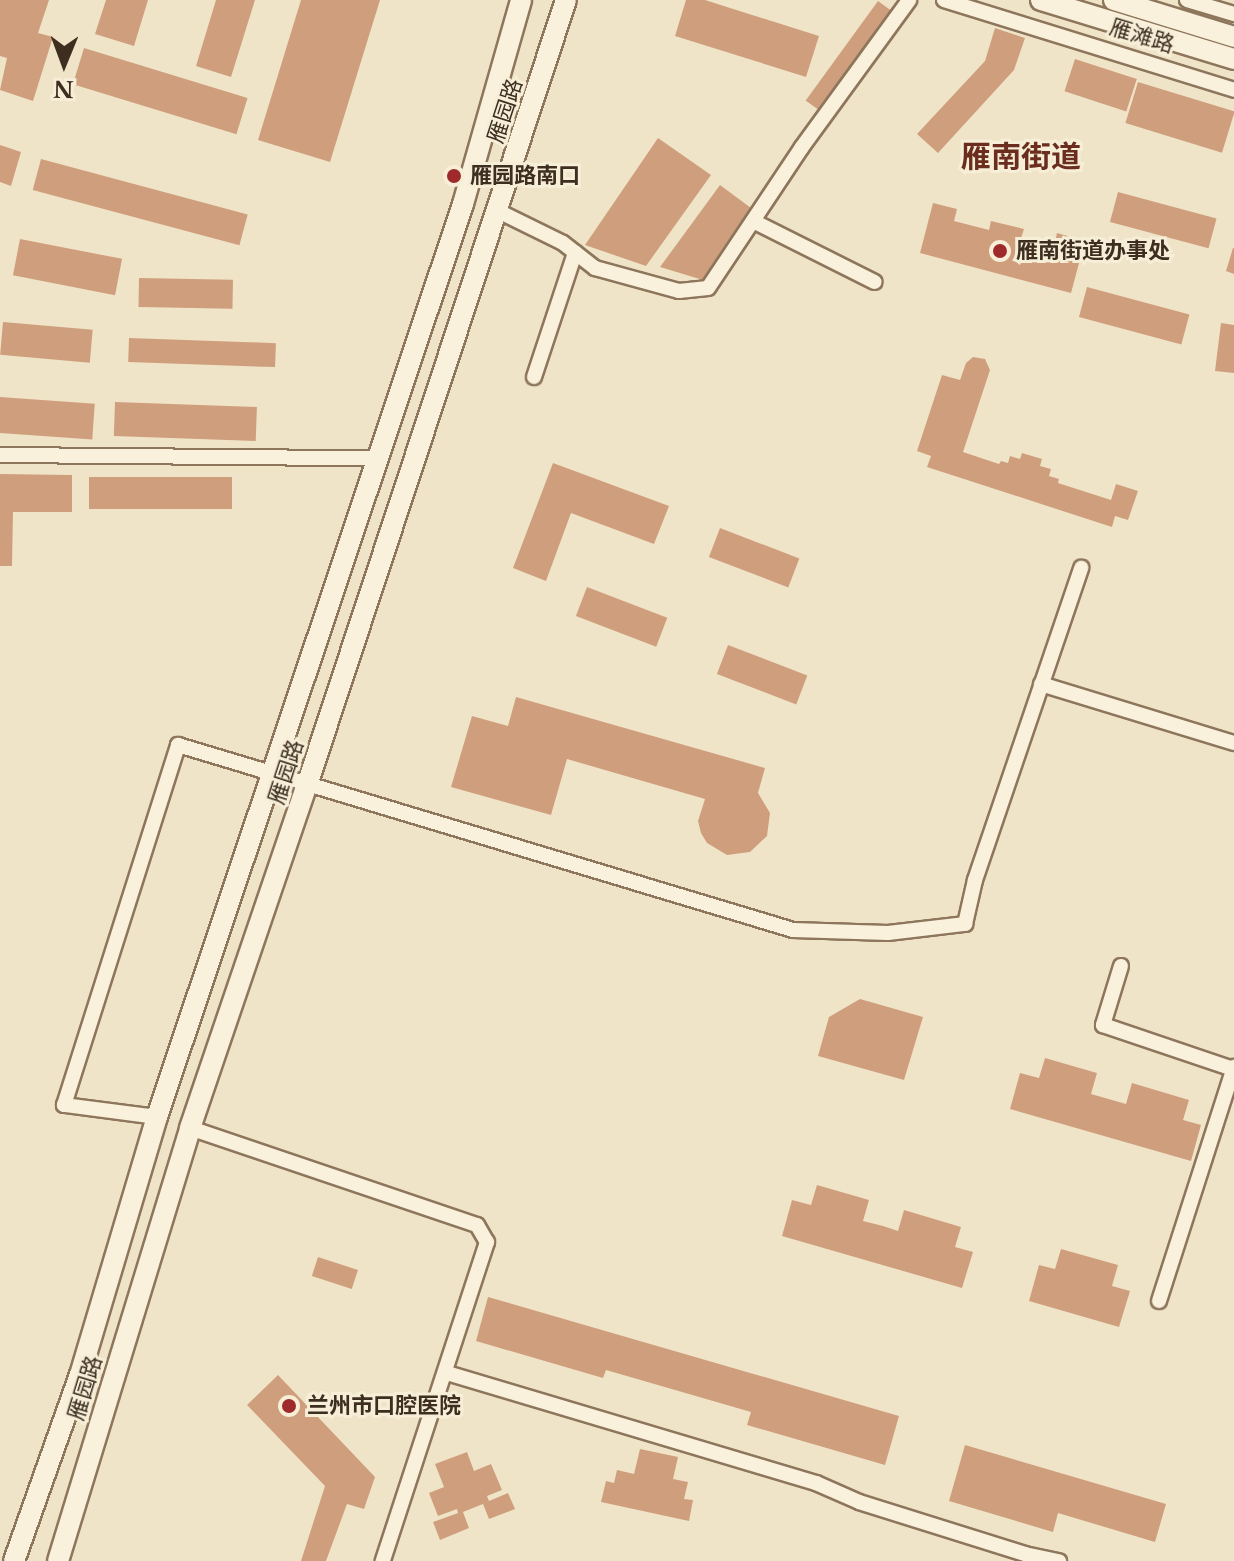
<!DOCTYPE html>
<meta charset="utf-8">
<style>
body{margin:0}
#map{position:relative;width:1234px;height:1561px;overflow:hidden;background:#f0e4c8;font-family:"Libre Baskerville","Noto Sans SC",serif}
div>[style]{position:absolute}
.building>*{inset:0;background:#cf9f7d;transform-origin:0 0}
.roads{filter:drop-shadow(2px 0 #8d765c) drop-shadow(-2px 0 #8d765c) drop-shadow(0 2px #8d765c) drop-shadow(0 -2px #8d765c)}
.minor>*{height:14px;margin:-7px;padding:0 7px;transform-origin:7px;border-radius:7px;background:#faf1dc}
.secondary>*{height:20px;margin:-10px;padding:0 10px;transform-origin:10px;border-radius:10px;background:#faf1dc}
.dots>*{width:22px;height:22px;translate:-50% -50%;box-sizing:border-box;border:4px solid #f7eed8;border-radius:50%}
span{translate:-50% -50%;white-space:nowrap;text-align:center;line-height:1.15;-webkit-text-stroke:6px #f7eed8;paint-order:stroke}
.street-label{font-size:22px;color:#3d2e20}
.poi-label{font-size:22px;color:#3d2e20;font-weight:700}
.left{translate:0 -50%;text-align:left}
.district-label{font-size:30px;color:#6b2e1e;font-weight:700}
.north{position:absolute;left:24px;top:24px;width:80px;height:80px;-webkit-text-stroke:6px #f7eed8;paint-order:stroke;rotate:181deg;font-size:22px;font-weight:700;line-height:32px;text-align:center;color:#3d2e20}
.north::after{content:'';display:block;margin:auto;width:28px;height:36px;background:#3d2e20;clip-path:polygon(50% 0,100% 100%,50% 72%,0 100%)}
</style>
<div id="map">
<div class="building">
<div style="clip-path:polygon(0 0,49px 0,38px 33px,53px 37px,33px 101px,0 90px,7px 58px,0 56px)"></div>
<div style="clip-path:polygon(106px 0,148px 0,134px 46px,95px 34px)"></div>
<div style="clip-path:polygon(216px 0,255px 0,231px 77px,196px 66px)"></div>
<div style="clip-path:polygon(301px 0,380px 0,330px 162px,258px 140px)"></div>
<div style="clip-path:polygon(686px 0,705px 0,819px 36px,806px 77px,675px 36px)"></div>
<div style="left:878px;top:1px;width:17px;height:123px;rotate:36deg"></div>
<div style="clip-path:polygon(995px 28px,1025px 38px,1014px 70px,938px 153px,917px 134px,985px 61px)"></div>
<div style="left:84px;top:48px;width:171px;height:38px;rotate:17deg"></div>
<div style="left:1075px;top:59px;width:65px;height:34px;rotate:18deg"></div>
<div style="left:1138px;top:82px;width:101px;height:43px;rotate:17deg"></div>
<div style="clip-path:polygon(658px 138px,711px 175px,646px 266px,585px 245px)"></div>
<div style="clip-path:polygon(0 145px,21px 152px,11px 186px,0 182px)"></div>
<div style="left:41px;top:159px;width:214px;height:32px;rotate:15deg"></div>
<div style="clip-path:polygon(720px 185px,751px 208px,703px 280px,660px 267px)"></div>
<div style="left:1118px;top:192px;width:102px;height:31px;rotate:15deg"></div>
<div style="clip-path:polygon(933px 203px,957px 209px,954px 221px,989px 230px,991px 221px,1024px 229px,1021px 238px,1054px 247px,1057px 233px,1085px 241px,1071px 293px,920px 253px)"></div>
<div style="left:20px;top:239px;width:104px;height:37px;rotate:11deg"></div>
<div style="clip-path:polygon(1233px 248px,1234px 248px,1234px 274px,1226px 271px)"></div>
<div style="left:139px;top:278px;width:94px;height:29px;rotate:1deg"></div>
<div style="left:1087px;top:287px;width:106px;height:31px;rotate:15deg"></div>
<div style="left:3px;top:322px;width:90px;height:33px;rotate:5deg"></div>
<div style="clip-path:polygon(1221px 323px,1234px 325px,1234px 373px,1215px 371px)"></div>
<div style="left:129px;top:338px;width:147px;height:24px;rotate:2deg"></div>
<div style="clip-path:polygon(973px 357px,985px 359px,990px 370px,963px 452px,999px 464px,1001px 461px,1008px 463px,1010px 456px,1020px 459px,1022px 453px,1042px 459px,1040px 466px,1051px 469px,1049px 476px,1059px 479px,1058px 483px,1111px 500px,1116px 484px,1138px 491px,1128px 520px,1115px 516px,1112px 527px,927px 467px,931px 456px,917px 451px,942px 375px,960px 380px,966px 363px)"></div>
<div style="left:0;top:397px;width:95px;height:36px;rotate:4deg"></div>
<div style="left:115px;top:402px;width:142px;height:34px;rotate:2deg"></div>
<div style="clip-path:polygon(553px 463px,669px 506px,654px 544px,571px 513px,546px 581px,513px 568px)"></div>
<div style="clip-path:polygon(0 474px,72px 475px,72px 512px,13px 512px,12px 566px,0 566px)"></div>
<div style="left:89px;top:477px;width:143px;height:32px"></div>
<div style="left:720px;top:528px;width:85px;height:31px;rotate:21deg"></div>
<div style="left:587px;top:587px;width:86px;height:31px;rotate:21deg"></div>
<div style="left:728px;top:645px;width:85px;height:31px;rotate:21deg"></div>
<div style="clip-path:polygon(516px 697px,765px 768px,758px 793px,770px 813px,767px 836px,750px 852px,727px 855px,707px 843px,701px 833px,698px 821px,705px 799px,567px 759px,551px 815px,451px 787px,472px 716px,508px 726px)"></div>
<div style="clip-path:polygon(860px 999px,923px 1017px,904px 1080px,818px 1056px,829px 1017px)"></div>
<div style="clip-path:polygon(1045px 1058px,1097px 1073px,1091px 1094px,1126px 1104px,1132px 1083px,1189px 1100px,1183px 1120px,1201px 1125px,1191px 1161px,1010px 1109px,1020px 1073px,1039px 1078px)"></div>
<div style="clip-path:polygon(817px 1185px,869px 1200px,863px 1221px,883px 1226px,898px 1231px,904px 1210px,961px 1227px,955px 1247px,973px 1252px,962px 1288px,782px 1236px,792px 1200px,811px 1205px)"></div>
<div style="clip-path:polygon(1061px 1249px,1118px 1265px,1112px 1286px,1130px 1291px,1119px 1327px,1029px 1301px,1039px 1265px,1055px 1269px)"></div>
<div style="left:318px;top:1257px;width:42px;height:20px;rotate:18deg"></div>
<div style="clip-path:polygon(488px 1297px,899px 1416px,885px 1465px,747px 1425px,751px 1412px,606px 1370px,603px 1378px,476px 1341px)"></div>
<div style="clip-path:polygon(278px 1375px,375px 1477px,364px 1509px,347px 1504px,326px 1561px,301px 1561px,325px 1486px,247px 1405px)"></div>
<div style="clip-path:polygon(965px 1445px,1166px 1504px,1155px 1542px,1058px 1513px,1053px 1532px,949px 1501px)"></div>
<div style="clip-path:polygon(640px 1449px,678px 1457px,673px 1479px,688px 1482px,684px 1499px,693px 1500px,689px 1521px,601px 1502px,606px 1481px,614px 1483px,617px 1470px,634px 1474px)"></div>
<div style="clip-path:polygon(467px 1452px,474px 1471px,491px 1464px,502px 1490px,487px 1496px,489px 1501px,508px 1493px,515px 1509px,489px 1519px,483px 1504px,463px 1512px,469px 1528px,440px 1540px,433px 1522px,458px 1513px,457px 1509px,438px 1516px,429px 1493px,444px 1487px,435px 1464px)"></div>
</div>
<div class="roads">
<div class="minor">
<div style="left:944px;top:0;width:304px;rotate:17.2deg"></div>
<div style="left:1187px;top:0;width:49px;rotate:16.6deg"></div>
<div style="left:498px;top:211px;width:72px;rotate:26.2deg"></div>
<div style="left:563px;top:243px;width:41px;rotate:38deg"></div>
<div style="left:595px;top:268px;width:87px;rotate:15.3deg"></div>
<div style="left:679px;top:291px;width:29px;rotate:-6deg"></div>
<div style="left:708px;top:288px;width:169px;rotate:-56.3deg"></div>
<div style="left:802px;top:147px;width:182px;rotate:-53.9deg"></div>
<div style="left:753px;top:221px;width:136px;rotate:26.6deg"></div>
<div style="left:534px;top:377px;width:131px;rotate:-71.7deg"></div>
<div style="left:0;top:455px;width:378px;rotate:0.5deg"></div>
<div style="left:1041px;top:684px;width:202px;rotate:17deg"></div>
<div style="left:1121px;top:966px;width:62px;rotate:107deg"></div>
<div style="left:1103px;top:1025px;width:137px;rotate:18.7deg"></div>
<div style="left:157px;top:1117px;width:94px;rotate:-172.6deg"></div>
<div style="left:64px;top:1105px;width:378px;rotate:-72.4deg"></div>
<div style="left:178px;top:745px;width:642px;rotate:16.74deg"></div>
<div style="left:793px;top:930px;width:95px;rotate:1.8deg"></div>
<div style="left:888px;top:933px;width:78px;rotate:-6.7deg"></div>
<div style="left:965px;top:924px;width:45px;rotate:-77.2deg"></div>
<div style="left:975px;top:880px;width:330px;rotate:-71.2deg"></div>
<div style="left:190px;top:1128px;width:303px;rotate:18.7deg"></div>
<div style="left:477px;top:1225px;width:20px;rotate:60deg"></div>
<div style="left:487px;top:1242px;width:336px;rotate:108.1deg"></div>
<div style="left:1159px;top:1301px;width:246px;rotate:-72.2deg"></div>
<div style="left:447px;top:1373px;width:385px;rotate:16.6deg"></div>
<div style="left:816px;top:1483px;width:47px;rotate:23.8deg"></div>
<div style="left:859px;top:1502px;width:174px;rotate:17.4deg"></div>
<div style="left:1025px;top:1554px;width:35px;rotate:12deg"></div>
</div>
<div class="secondary">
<div style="left:1041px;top:0;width:202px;rotate:17deg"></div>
<div style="left:1114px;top:0;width:126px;rotate:17.1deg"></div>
<div style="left:14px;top:1561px;width:197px;rotate:-70.5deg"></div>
<div style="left:80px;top:1375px;width:269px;rotate:-73.4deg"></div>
<div style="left:157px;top:1117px;width:963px;rotate:-71.47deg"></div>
<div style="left:463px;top:204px;width:212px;rotate:-74.1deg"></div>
<div style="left:58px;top:1561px;width:453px;rotate:-73deg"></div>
<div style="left:190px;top:1128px;width:366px;rotate:-71.2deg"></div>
<div style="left:308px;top:782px;width:823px;rotate:-71.74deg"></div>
</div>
</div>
<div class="dots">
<div style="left:454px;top:176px;background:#9e2a2b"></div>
<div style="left:1000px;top:251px;background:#9e2a2b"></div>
<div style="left:289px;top:1406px;background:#9e2a2b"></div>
</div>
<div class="street-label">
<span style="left:1142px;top:36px;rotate:17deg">雁滩路</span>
<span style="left:505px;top:111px;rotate:-72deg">雁园路</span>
<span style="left:286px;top:772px;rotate:-72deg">雁园路</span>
<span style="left:85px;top:1388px;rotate:-73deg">雁园路</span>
</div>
<div class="poi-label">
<span class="left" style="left:470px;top:176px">雁园路南口</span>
<span class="left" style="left:1016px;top:251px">雁南街道办事处</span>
<span class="left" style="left:307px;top:1406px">兰州市口腔医院</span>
</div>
<div class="district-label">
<span style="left:1021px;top:157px">雁南街道</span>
</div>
<div class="north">N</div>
</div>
